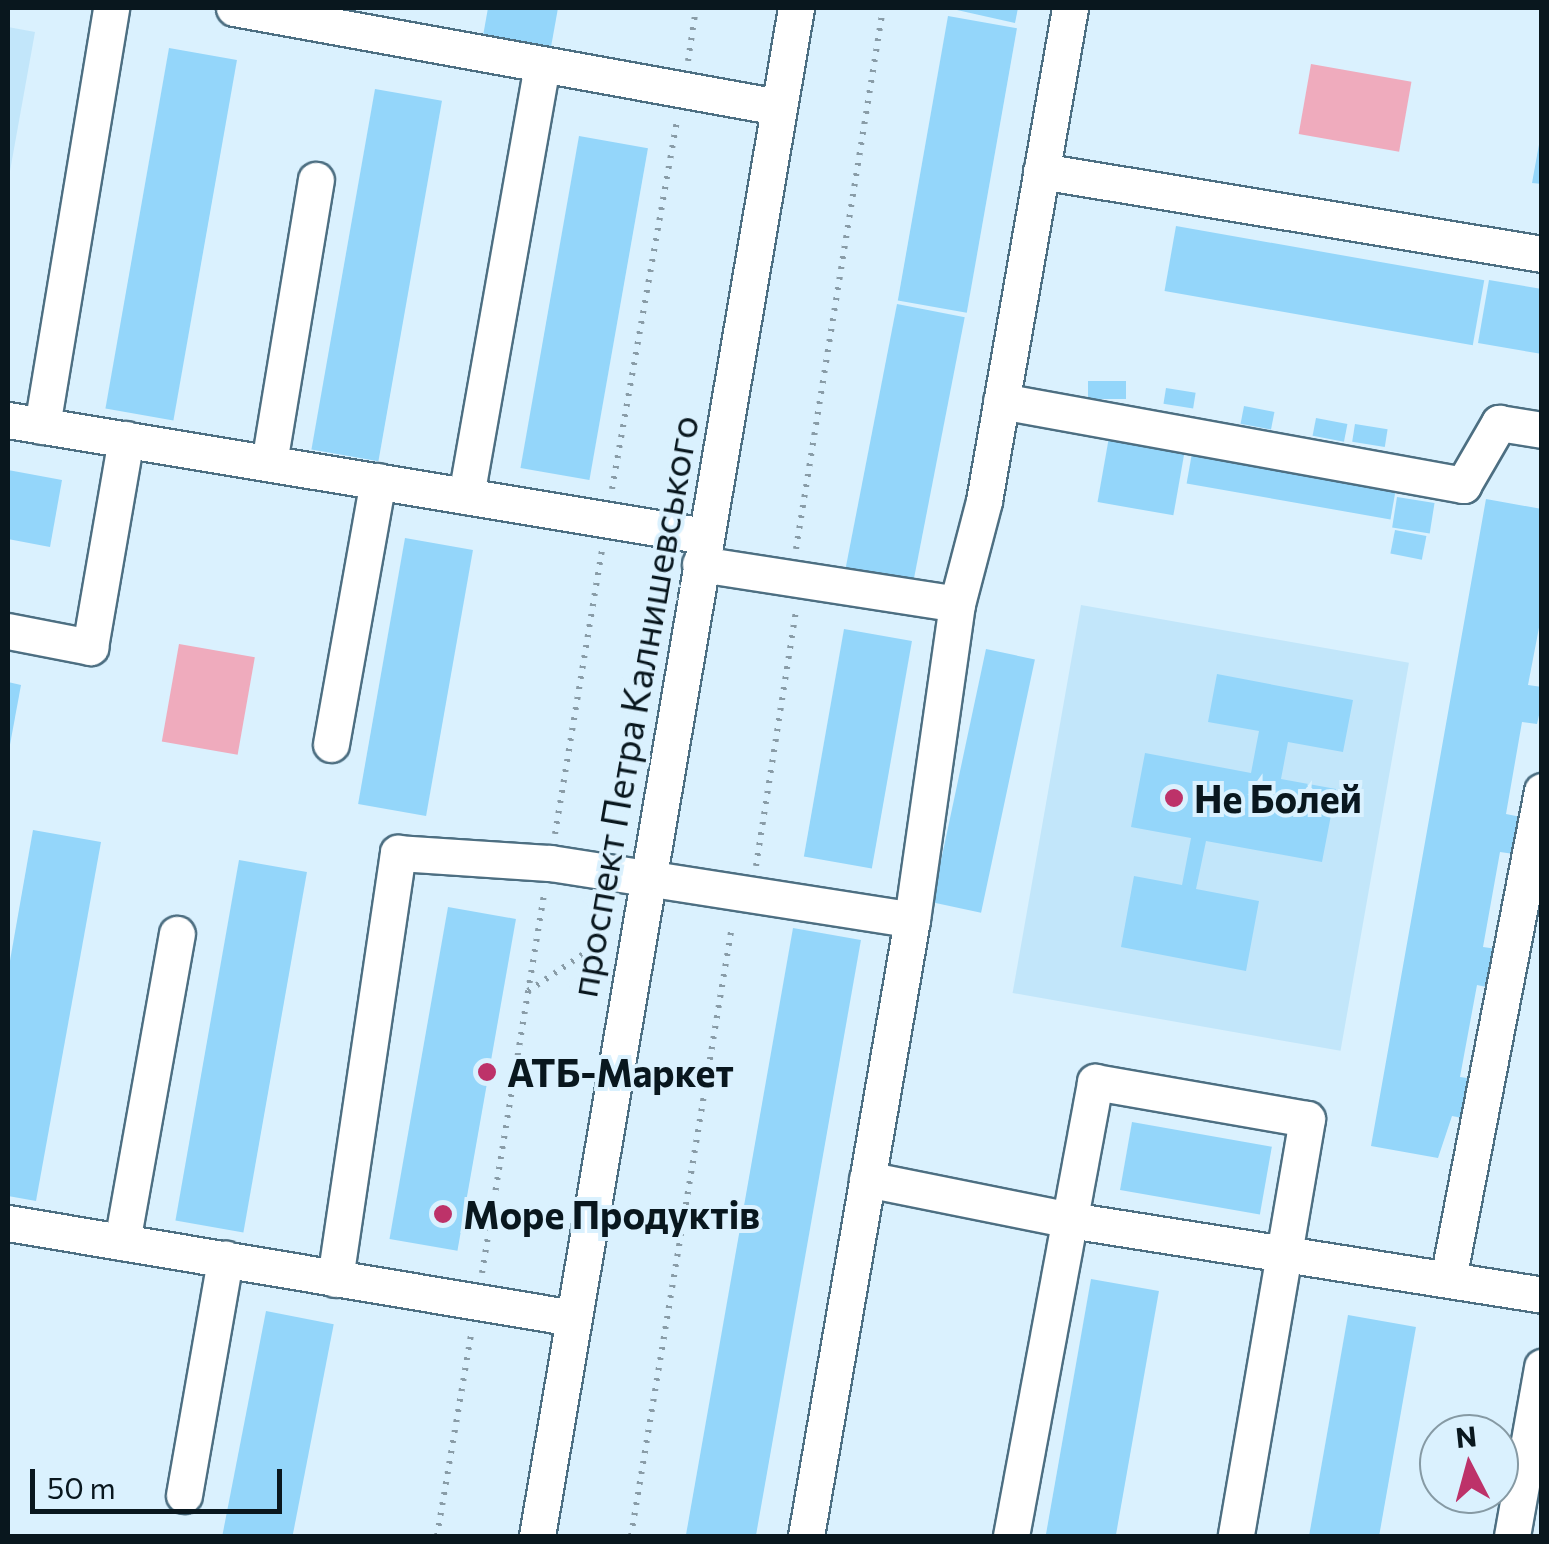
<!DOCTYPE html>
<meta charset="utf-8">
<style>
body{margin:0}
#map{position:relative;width:1549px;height:1544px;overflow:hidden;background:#daf1fe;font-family:Commissioner,sans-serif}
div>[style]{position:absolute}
.built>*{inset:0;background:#c2e6fa;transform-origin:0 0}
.green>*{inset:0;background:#efabbd;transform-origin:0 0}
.building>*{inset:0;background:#94d6fa;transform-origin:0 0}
.path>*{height:6px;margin-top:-3px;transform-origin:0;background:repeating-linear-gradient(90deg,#899ca7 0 2.5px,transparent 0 10.5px)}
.roads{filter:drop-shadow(2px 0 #4d6f82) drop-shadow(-2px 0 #4d6f82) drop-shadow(0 2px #4d6f82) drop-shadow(0 -2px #4d6f82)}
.minor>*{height:35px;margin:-17.5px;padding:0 17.5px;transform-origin:17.5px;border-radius:17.5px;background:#fff}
.dots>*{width:28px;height:28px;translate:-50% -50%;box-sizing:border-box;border:5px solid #daf1fe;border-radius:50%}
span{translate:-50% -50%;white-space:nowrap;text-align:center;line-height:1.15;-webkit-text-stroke:8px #daf1fe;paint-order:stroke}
.street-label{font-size:38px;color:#09171e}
.poi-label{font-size:38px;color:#09171e;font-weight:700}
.left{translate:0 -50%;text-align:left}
.frame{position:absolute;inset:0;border:10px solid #09171e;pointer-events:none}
.north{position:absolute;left:1419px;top:1414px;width:100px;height:100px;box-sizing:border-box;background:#daf1fe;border:2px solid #869aa4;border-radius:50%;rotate:354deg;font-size:28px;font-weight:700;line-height:40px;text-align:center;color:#09171e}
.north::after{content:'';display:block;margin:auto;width:35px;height:45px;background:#bd3269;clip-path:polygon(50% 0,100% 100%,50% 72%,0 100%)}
.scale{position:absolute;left:30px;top:1469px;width:252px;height:45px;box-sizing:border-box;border:5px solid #09171e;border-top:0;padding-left:12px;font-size:30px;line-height:35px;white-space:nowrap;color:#09171e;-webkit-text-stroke:8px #daf1fe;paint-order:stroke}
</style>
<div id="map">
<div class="built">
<div style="clip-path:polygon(8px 27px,35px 32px,8px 182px)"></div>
<div style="left:1081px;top:605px;width:333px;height:394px;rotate:10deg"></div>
</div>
<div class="green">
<div style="left:1311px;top:64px;width:102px;height:71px;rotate:10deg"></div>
<div style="left:179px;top:644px;width:77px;height:99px;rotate:10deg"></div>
</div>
<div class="building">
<div style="clip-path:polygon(488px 8px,558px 8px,551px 47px,483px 36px)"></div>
<div style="clip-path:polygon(948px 8px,1018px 8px,1015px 23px)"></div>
<div style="left:948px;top:16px;width:70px;height:289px;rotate:10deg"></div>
<div style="left:169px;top:48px;width:69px;height:366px;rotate:10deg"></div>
<div style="left:375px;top:89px;width:68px;height:366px;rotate:10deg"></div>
<div style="left:579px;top:136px;width:70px;height:337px;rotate:10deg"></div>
<div style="clip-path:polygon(1540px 139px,1542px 140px,1542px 184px,1532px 183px)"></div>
<div style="left:1176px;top:226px;width:313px;height:66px;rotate:10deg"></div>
<div style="clip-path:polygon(1489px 280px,1542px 289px,1542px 354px,1478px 343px)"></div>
<div style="left:897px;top:304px;width:69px;height:274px;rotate:11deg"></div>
<div style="left:1088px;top:381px;width:38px;height:18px"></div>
<div style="left:1166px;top:388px;width:30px;height:16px;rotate:9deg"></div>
<div style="left:1244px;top:406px;width:31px;height:18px;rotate:11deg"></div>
<div style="left:1316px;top:418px;width:32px;height:18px;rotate:11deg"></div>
<div style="left:1355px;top:424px;width:33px;height:18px;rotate:9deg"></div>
<div style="left:1109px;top:437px;width:77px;height:66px;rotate:10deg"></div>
<div style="left:1192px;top:453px;width:207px;height:31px;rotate:10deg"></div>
<div style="clip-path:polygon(8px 470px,62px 480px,50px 547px,8px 539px)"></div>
<div style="left:1397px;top:497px;width:38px;height:31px;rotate:9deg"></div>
<div style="clip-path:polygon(1486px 499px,1542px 509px,1542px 612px,1528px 685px,1542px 687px,1542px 702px,1537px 724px,1522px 722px,1506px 814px,1521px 817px,1514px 854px,1500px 852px,1483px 947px,1497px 949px,1491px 988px,1477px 985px,1460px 1077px,1474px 1079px,1467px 1119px,1452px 1116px,1438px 1158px,1371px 1146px)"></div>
<div style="left:1395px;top:530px;width:32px;height:24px;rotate:11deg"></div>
<div style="left:405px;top:538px;width:69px;height:270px;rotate:10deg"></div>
<div style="left:844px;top:629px;width:69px;height:231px;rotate:10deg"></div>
<div style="left:986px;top:649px;width:50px;height:259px;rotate:12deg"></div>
<div style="clip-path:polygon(1217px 674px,1353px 700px,1343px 752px,1288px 742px,1281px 779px,1336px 789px,1322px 862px,1206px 841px,1196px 889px,1259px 901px,1246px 971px,1121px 947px,1134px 876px,1182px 885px,1191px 838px,1131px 827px,1145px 753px,1251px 773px,1259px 731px,1208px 722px)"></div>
<div style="clip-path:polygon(8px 682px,21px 685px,9px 750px,8px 750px)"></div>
<div style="clip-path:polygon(33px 830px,101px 842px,36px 1201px,8px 1196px,8px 972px)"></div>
<div style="left:239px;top:860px;width:69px;height:366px;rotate:10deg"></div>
<div style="left:448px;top:907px;width:69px;height:337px;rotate:10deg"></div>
<div style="left:793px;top:928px;width:69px;height:618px;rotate:10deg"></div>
<div style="left:1132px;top:1122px;width:142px;height:69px;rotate:10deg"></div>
<div style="left:1091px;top:1279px;width:69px;height:261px;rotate:10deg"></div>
<div style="left:266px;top:1311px;width:69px;height:229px;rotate:11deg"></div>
<div style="left:1348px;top:1315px;width:69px;height:225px;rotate:10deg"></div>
</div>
<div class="path">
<div style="left:688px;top:61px;width:54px;rotate:-81.4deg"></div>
<div style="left:612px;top:489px;width:373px;rotate:-80deg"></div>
<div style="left:796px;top:549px;width:548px;rotate:-80.86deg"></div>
<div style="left:555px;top:834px;width:287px;rotate:-80.6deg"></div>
<div style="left:756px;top:866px;width:258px;rotate:-81.1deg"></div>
<div style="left:528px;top:991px;width:72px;rotate:-33.7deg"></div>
<div style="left:482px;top:1273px;width:382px;rotate:-80.7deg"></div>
<div style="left:437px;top:1536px;width:204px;rotate:-80.4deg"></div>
<div style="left:631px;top:1536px;width:618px;rotate:-80.6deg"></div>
</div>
<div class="roads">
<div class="minor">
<div style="left:234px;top:8px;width:553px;rotate:10.31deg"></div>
<div style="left:1041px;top:171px;width:508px;rotate:9.41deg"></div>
<div style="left:1001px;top:401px;width:470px;rotate:10.3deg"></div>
<div style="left:1463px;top:485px;width:72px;rotate:-59.9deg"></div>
<div style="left:1499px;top:423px;width:44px;rotate:9.2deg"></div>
<div style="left:8px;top:420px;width:707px;rotate:9.45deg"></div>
<div style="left:42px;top:426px;width:424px;rotate:-80.6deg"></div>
<div style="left:269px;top:463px;width:287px;rotate:-80.6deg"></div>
<div style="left:466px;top:496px;width:436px;rotate:-80deg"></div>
<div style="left:700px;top:564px;width:260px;rotate:8.8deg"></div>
<div style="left:8px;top:631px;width:84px;rotate:11deg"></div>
<div style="left:90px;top:647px;width:211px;rotate:-80.2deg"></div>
<div style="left:331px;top:744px;width:267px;rotate:-79.9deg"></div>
<div style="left:867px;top:1179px;width:207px;rotate:11.4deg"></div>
<div style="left:1070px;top:1220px;width:478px;rotate:9deg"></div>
<div style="left:8px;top:1223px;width:573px;rotate:9.54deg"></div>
<div style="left:122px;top:1242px;width:313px;rotate:-79.9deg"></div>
<div style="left:335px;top:1279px;width:431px;rotate:-81.6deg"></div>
<div style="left:398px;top:853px;width:152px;rotate:3.8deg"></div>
<div style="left:550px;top:863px;width:366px;rotate:8.9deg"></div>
<div style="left:1448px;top:1279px;width:497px;rotate:-79.1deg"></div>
<div style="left:184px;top:1495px;width:240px;rotate:-80.1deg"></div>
<div style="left:537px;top:1536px;width:1550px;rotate:-80.38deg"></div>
<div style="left:806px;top:1536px;width:625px;rotate:-80.24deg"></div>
<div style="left:912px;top:920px;width:319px;rotate:-81.9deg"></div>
<div style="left:957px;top:604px;width:106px;rotate:-75.3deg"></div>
<div style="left:984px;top:501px;width:500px;rotate:-80.1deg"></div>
<div style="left:1011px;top:1536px;width:462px;rotate:-79.5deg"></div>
<div style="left:1095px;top:1082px;width:215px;rotate:9.9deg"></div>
<div style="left:1307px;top:1119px;width:423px;rotate:99.7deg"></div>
<div style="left:1512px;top:1536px;width:172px;rotate:-79.9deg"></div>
</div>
</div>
<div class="dots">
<div style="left:1174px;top:798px;background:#bd3269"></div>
<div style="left:487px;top:1072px;background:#bd3269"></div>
<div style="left:443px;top:1214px;background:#bd3269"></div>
</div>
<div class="street-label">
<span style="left:633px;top:706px;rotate:-80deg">проспект Петра Калнишевського</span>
</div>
<div class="poi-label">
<span class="left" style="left:1194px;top:798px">Не Болей</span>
<span class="left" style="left:507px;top:1072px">АТБ-Маркет</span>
<span class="left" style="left:463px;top:1214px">Море Продуктiв</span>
</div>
<div class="frame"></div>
<div class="north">N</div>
<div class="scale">50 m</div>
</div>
